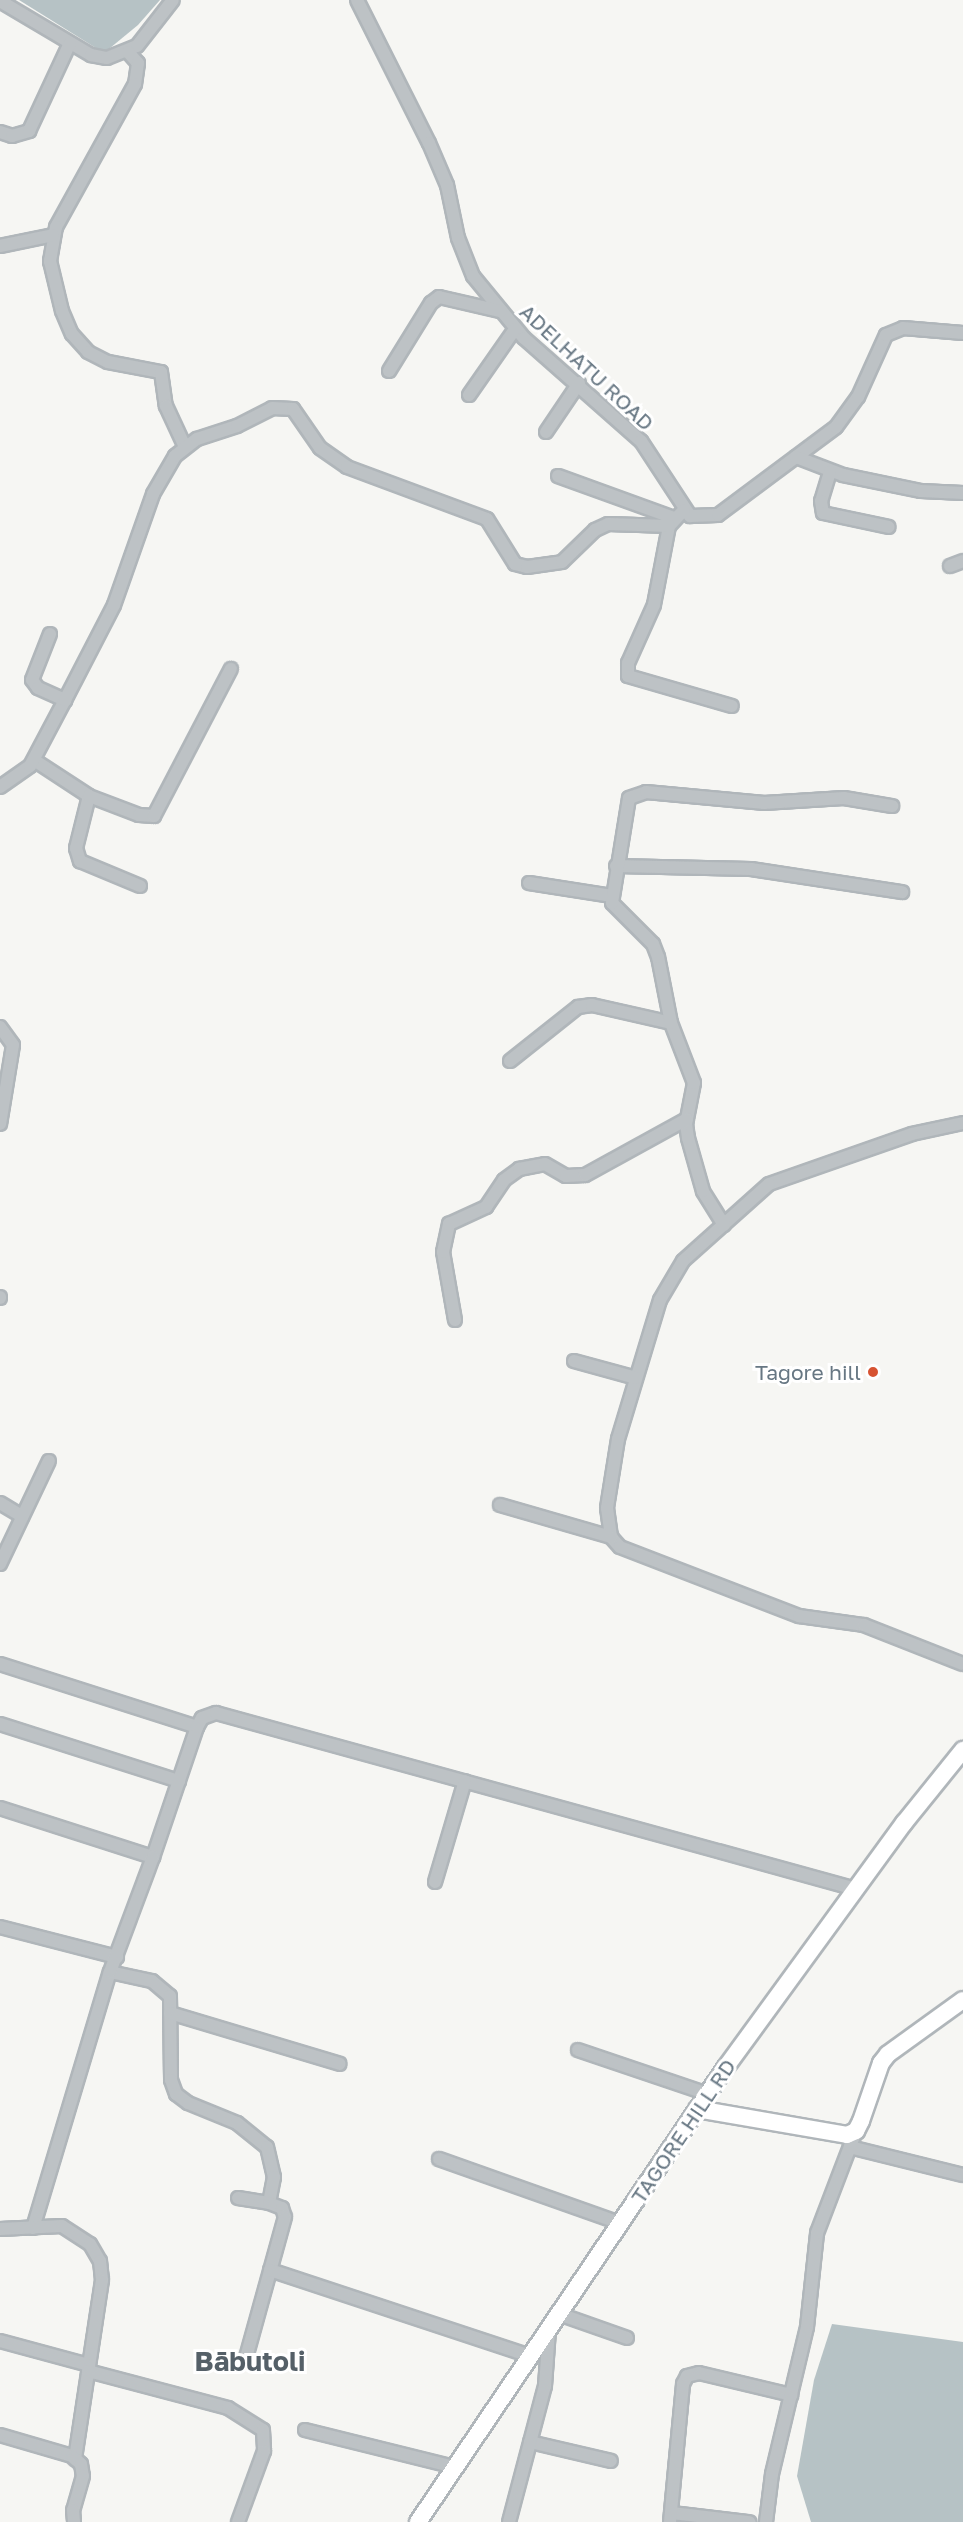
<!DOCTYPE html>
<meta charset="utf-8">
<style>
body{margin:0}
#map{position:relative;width:963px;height:2522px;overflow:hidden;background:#f6f6f3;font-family:"Golos Text",sans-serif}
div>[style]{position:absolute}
.water>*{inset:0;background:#b6c2c5}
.roads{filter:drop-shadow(2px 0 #b0b6ba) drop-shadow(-2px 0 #b0b6ba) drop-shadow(0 2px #b0b6ba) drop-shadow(0 -2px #b0b6ba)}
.street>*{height:12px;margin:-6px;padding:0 6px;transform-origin:6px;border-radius:6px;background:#bdc2c5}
.secondary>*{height:16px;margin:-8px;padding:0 8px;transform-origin:8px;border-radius:8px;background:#fff}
.dots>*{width:16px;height:16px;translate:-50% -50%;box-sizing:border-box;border:3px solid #fff;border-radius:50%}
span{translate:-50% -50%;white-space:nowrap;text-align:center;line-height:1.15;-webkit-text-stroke:6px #fff;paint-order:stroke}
.street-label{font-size:21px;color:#677783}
.poi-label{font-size:21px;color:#677783}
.right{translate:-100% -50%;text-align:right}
.district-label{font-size:27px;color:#556068;font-weight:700}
</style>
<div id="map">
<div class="water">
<div style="clip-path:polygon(19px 0,160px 0,138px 25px,104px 53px)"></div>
<div style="clip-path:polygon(832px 2324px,963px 2342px,963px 2522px,811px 2522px,797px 2476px,814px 2380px)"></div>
</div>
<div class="roads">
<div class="street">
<div style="left:357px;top:0;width:160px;rotate:63.3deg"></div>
<div style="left:429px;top:143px;width:46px;rotate:66.8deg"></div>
<div style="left:447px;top:185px;width:54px;rotate:78.3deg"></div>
<div style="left:458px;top:238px;width:41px;rotate:68.5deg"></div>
<div style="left:473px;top:276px;width:80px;rotate:50.6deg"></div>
<div style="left:524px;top:338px;width:156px;rotate:41.4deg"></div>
<div style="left:641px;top:441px;width:90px;rotate:56.8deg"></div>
<div style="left:690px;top:516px;width:28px;rotate:-2deg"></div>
<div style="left:718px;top:515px;width:147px;rotate:-36.7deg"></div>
<div style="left:836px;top:427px;width:37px;rotate:-54deg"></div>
<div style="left:858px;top:397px;width:68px;rotate:-65.7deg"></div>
<div style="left:886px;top:335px;width:18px;rotate:-22deg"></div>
<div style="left:903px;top:328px;width:60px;rotate:4.8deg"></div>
<div style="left:0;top:1px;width:106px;rotate:30.7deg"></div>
<div style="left:91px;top:55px;width:16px;rotate:11deg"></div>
<div style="left:107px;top:58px;width:32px;rotate:-22deg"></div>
<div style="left:137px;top:46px;width:58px;rotate:-52deg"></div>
<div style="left:128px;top:52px;width:15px;rotate:48deg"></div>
<div style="left:138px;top:63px;width:21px;rotate:98deg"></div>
<div style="left:135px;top:84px;width:163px;rotate:118.9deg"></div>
<div style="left:56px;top:227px;width:35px;rotate:100deg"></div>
<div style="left:50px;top:261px;width:51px;rotate:76.5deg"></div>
<div style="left:62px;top:311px;width:25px;rotate:67deg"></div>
<div style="left:72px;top:334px;width:24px;rotate:48deg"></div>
<div style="left:88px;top:352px;width:22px;rotate:27deg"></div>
<div style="left:108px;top:362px;width:54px;rotate:10.7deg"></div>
<div style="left:161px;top:372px;width:34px;rotate:82deg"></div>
<div style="left:166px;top:406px;width:45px;rotate:65.1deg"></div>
<div style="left:0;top:132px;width:13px;rotate:18deg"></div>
<div style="left:12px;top:136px;width:18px;rotate:-16deg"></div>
<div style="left:29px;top:131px;width:97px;rotate:-65deg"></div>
<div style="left:0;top:246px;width:54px;rotate:-11.7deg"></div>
<div style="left:389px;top:371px;width:80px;rotate:-58.3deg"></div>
<div style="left:431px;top:303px;width:10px;rotate:-37deg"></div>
<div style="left:439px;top:297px;width:63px;rotate:12.9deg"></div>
<div style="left:469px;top:395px;width:80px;rotate:-55.1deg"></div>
<div style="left:546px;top:432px;width:59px;rotate:-56deg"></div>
<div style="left:796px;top:457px;width:50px;rotate:21deg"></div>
<div style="left:843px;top:475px;width:80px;rotate:11.6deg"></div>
<div style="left:921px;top:491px;width:42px;rotate:2.7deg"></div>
<div style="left:830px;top:472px;width:30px;rotate:107deg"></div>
<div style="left:821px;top:501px;width:12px;rotate:81deg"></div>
<div style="left:823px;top:513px;width:67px;rotate:12deg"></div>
<div style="left:558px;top:476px;width:123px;rotate:19.9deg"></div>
<div style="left:684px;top:510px;width:22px;rotate:133deg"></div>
<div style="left:669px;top:526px;width:80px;rotate:100.8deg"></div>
<div style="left:654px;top:605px;width:64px;rotate:114.1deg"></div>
<div style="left:628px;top:663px;width:13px;rotate:90deg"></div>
<div style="left:628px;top:676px;width:108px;rotate:16.1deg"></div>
<div style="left:950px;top:566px;width:14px;rotate:-21deg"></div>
<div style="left:50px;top:634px;width:49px;rotate:111.4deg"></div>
<div style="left:32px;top:680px;width:10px;rotate:53deg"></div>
<div style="left:38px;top:688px;width:30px;rotate:24deg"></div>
<div style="left:34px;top:760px;width:66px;rotate:33.2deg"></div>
<div style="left:89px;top:796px;width:54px;rotate:104deg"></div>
<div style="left:76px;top:848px;width:14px;rotate:73deg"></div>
<div style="left:80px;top:861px;width:65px;rotate:22.6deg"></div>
<div style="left:0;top:787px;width:37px;rotate:-35deg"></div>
<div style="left:30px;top:766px;width:75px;rotate:-62.1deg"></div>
<div style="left:65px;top:700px;width:107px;rotate:-62.7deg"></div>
<div style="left:114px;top:605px;width:118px;rotate:-70.6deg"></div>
<div style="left:153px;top:494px;width:44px;rotate:-59.9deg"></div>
<div style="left:175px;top:456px;width:28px;rotate:-38deg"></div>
<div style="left:197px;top:439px;width:42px;rotate:-18deg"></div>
<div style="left:237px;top:426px;width:39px;rotate:-27deg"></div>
<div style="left:272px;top:408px;width:21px;rotate:3deg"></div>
<div style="left:293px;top:409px;width:47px;rotate:55.3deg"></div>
<div style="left:320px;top:448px;width:33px;rotate:35deg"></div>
<div style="left:347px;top:467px;width:149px;rotate:20.4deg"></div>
<div style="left:487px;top:519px;width:53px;rotate:58.1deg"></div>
<div style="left:515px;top:564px;width:12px;rotate:14deg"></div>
<div style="left:527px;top:567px;width:35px;rotate:-8deg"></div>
<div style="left:562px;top:562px;width:46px;rotate:-44.1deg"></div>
<div style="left:595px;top:530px;width:14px;rotate:-25deg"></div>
<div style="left:608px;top:524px;width:61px;rotate:1.9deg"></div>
<div style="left:89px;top:796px;width:53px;rotate:20.8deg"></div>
<div style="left:139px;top:815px;width:15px;rotate:4deg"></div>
<div style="left:154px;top:816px;width:166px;rotate:-62.4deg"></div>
<div style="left:616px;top:866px;width:135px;rotate:1.3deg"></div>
<div style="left:751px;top:869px;width:153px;rotate:8.7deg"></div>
<div style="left:529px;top:883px;width:84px;rotate:8.9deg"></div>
<div style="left:0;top:1027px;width:22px;rotate:54deg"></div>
<div style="left:13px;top:1045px;width:80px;rotate:99.3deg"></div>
<div style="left:510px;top:1061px;width:87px;rotate:-38.5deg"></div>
<div style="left:578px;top:1007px;width:14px;rotate:-8deg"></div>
<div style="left:592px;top:1005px;width:81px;rotate:12.8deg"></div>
<div style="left:963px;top:1123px;width:52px;rotate:167.8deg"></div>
<div style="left:912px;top:1134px;width:151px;rotate:160.7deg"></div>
<div style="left:769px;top:1184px;width:115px;rotate:138.2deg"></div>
<div style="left:683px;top:1261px;width:45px;rotate:120.5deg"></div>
<div style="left:660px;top:1300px;width:145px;rotate:106.8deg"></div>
<div style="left:618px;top:1439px;width:70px;rotate:99.1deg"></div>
<div style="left:607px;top:1508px;width:29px;rotate:82deg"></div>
<div style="left:611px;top:1537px;width:13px;rotate:48deg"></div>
<div style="left:620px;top:1547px;width:192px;rotate:21.1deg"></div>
<div style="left:799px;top:1616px;width:66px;rotate:7.9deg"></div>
<div style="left:864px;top:1625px;width:106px;rotate:21.5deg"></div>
<div style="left:724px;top:1225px;width:40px;rotate:-122deg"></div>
<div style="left:703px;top:1191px;width:55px;rotate:-105.8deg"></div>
<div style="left:688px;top:1138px;width:14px;rotate:-98deg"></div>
<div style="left:686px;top:1124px;width:42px;rotate:-79deg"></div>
<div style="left:694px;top:1083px;width:64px;rotate:-111deg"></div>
<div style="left:671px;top:1023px;width:67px;rotate:-101.1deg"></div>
<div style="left:658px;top:957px;width:14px;rotate:-111deg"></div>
<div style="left:653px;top:944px;width:58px;rotate:-135deg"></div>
<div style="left:612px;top:903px;width:106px;rotate:-80.8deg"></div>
<div style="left:629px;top:798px;width:18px;rotate:-19deg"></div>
<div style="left:646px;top:792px;width:119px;rotate:5.3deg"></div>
<div style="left:764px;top:803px;width:80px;rotate:-3.6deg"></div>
<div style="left:844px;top:798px;width:49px;rotate:9.5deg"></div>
<div style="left:0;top:1297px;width:1px;rotate:90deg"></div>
<div style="left:455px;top:1320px;width:69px;rotate:-100deg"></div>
<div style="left:443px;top:1252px;width:29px;rotate:-78deg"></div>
<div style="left:449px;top:1224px;width:41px;rotate:-24.7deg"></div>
<div style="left:486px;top:1207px;width:32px;rotate:-56deg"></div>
<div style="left:504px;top:1180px;width:19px;rotate:-36deg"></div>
<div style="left:519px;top:1169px;width:26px;rotate:-11deg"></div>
<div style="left:545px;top:1164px;width:24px;rotate:30deg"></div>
<div style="left:566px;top:1176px;width:19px;rotate:-3deg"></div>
<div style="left:585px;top:1175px;width:116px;rotate:-28.8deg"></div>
<div style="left:574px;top:1361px;width:64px;rotate:15.3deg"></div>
<div style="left:0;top:1503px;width:26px;rotate:31deg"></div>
<div style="left:500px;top:1505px;width:116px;rotate:16.1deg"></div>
<div style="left:0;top:1564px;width:114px;rotate:-64.6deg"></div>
<div style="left:0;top:1664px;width:207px;rotate:17.7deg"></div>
<div style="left:0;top:1724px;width:188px;rotate:17.7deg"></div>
<div style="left:0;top:1808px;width:161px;rotate:17.8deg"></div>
<div style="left:153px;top:1857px;width:137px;rotate:-71.3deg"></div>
<div style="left:197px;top:1727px;width:10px;rotate:-61deg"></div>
<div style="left:202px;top:1718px;width:15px;rotate:-20deg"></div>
<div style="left:216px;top:1713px;width:664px;rotate:15.38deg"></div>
<div style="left:435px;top:1882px;width:105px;rotate:-73.5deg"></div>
<div style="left:0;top:1927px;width:121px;rotate:14.4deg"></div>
<div style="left:110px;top:1972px;width:43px;rotate:12.1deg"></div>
<div style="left:152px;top:1981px;width:23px;rotate:40deg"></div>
<div style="left:170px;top:1996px;width:84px;rotate:89.3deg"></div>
<div style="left:171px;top:2080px;width:15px;rotate:70deg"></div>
<div style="left:176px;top:2094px;width:15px;rotate:37deg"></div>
<div style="left:188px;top:2103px;width:53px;rotate:22.2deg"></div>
<div style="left:237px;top:2123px;width:38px;rotate:39deg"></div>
<div style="left:267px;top:2147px;width:31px;rotate:77deg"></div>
<div style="left:274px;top:2177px;width:26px;rotate:101deg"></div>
<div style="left:170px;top:2013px;width:177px;rotate:16.7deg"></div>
<div style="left:578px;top:2050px;width:137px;rotate:18.7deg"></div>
<div style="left:850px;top:2147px;width:116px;rotate:13.9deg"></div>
<div style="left:439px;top:2159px;width:192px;rotate:19.5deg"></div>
<div style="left:238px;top:2198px;width:31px;rotate:9deg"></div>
<div style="left:269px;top:2203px;width:14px;rotate:21deg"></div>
<div style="left:282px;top:2208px;width:9px;rotate:72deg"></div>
<div style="left:285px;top:2217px;width:149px;rotate:105.5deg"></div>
<div style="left:33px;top:2228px;width:267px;rotate:-73.3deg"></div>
<div style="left:110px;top:1972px;width:123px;rotate:-69.5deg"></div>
<div style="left:0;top:2229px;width:62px;rotate:-2.8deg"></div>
<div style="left:62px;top:2226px;width:33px;rotate:33deg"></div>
<div style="left:90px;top:2244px;width:20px;rotate:60deg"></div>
<div style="left:100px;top:2261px;width:19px;rotate:84deg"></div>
<div style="left:102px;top:2280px;width:181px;rotate:98.6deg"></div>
<div style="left:270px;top:2270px;width:274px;rotate:18.3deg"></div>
<div style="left:559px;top:2314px;width:72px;rotate:19.4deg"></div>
<div style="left:0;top:2341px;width:92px;rotate:15.1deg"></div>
<div style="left:88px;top:2371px;width:145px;rotate:14.8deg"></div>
<div style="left:228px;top:2408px;width:41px;rotate:32.2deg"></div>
<div style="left:263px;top:2430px;width:21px;rotate:87deg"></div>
<div style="left:264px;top:2451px;width:76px;rotate:110.1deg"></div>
<div style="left:305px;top:2430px;width:154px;rotate:13.9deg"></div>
<div style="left:0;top:2435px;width:75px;rotate:16.3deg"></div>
<div style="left:72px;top:2456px;width:12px;rotate:42deg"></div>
<div style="left:81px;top:2464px;width:12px;rotate:81deg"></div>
<div style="left:83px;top:2476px;width:35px;rotate:106deg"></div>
<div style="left:73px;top:2510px;width:12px;rotate:85deg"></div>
<div style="left:530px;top:2442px;width:83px;rotate:13.2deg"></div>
<div style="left:672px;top:2513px;width:78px;rotate:6.7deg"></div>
<div style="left:509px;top:2522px;width:141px;rotate:-75.2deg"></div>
<div style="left:545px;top:2386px;width:56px;rotate:-85.9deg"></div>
<div style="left:670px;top:2522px;width:139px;rotate:-84.6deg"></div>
<div style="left:683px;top:2384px;width:9px;rotate:-63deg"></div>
<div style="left:687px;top:2376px;width:12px;rotate:-14deg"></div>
<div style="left:699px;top:2373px;width:95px;rotate:13.4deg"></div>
<div style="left:766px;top:2522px;width:48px;rotate:-82.9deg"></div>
<div style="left:772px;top:2474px;width:151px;rotate:-76.6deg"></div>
<div style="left:807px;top:2327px;width:95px;rotate:-83.9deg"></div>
<div style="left:817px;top:2233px;width:109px;rotate:-69.1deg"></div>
</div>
<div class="secondary">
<div style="left:697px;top:2109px;width:152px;rotate:9.8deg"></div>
<div style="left:847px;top:2135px;width:10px;rotate:-24deg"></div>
<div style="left:856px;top:2131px;width:11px;rotate:-63deg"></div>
<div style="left:861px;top:2121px;width:61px;rotate:-71deg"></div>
<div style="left:881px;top:2063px;width:11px;rotate:-52deg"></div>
<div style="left:888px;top:2054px;width:92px;rotate:-35.8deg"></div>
<div style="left:418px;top:2522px;width:549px;rotate:-55.91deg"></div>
<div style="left:726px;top:2067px;width:302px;rotate:-53.9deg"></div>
<div style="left:904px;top:1823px;width:94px;rotate:-51.1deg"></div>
</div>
</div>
<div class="dots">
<div style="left:873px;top:1372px;background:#d75332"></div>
</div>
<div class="street-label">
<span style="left:587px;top:367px;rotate:43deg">ADELHATU ROAD</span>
<span style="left:683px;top:2131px;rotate:-56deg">TAGORE HILL RD</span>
</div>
<div class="poi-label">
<span class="right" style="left:861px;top:1372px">Tagore hill</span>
</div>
<div class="district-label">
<span style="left:250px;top:2362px">Bābutoli</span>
</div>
</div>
